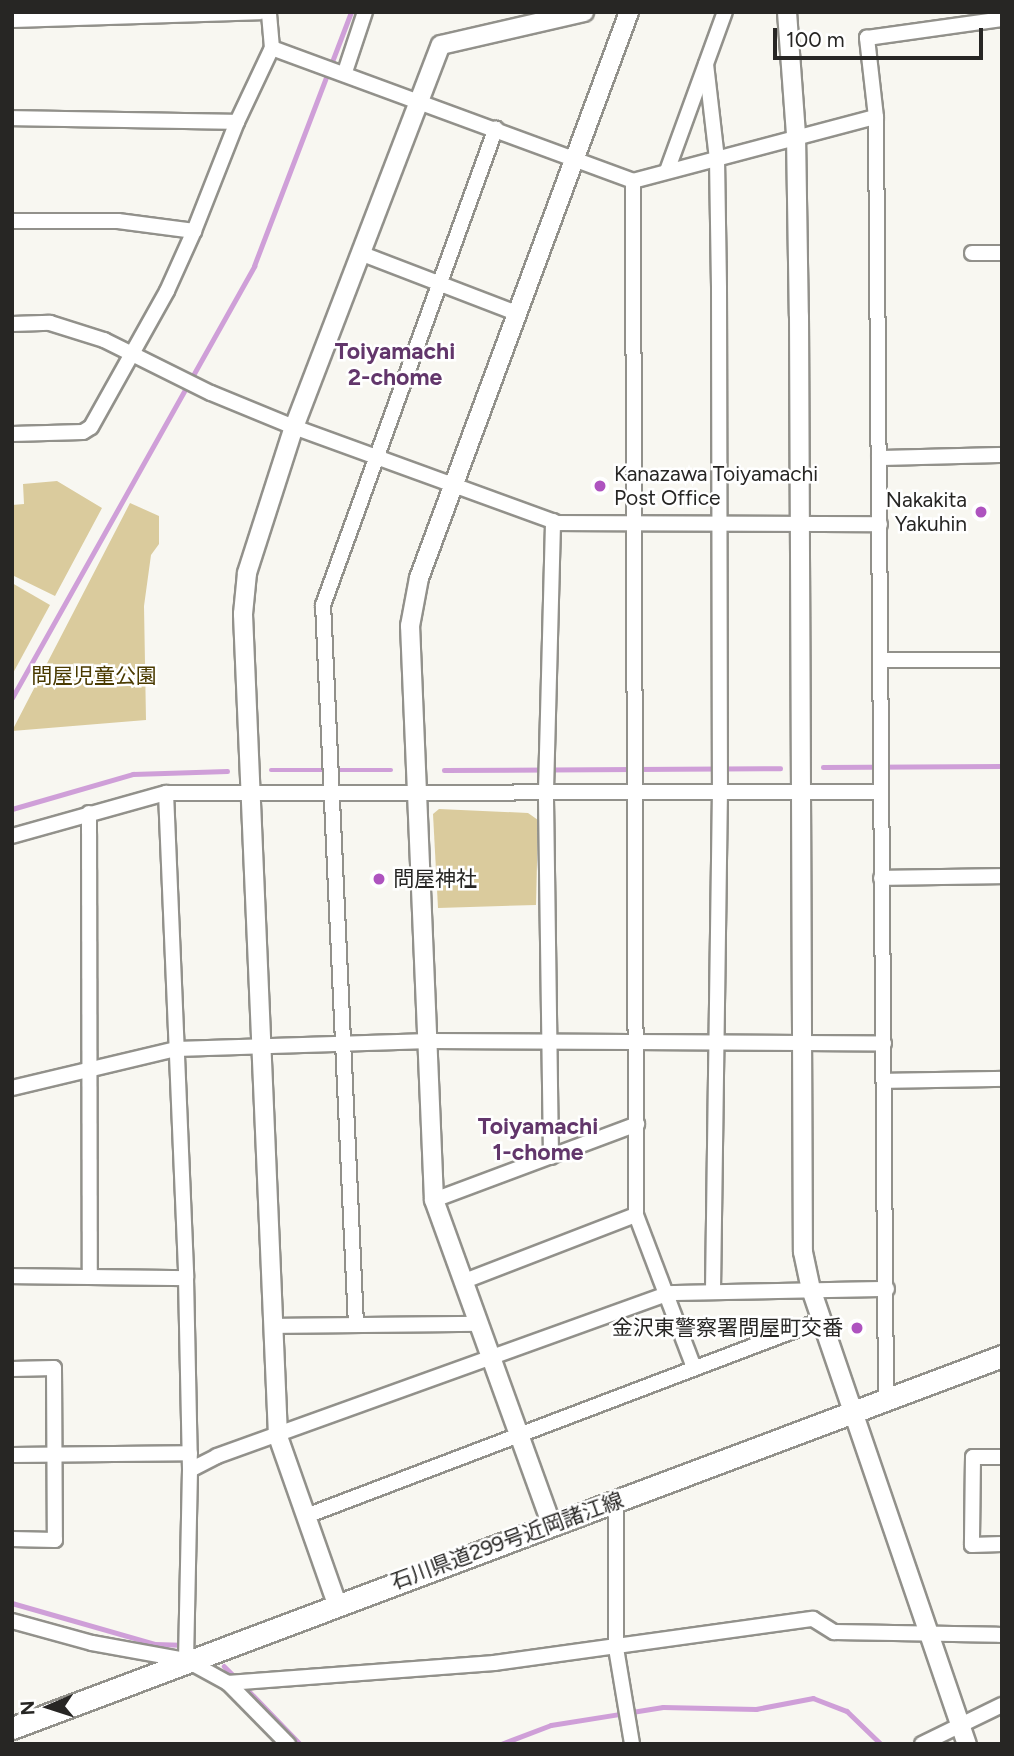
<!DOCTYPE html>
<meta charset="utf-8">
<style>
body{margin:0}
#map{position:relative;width:1014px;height:1756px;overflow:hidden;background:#f8f7f1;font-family:Figtree,"Noto Sans JP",sans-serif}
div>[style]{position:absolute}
.green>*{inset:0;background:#dacb9d}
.stream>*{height:4.5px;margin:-2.25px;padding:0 2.25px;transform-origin:2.25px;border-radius:2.25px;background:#cf9fd8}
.roads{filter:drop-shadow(2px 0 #92918b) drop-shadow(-2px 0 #92918b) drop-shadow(0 2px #92918b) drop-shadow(0 -2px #92918b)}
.minor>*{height:14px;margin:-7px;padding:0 7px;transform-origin:7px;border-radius:7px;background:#fff}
.tertiary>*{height:18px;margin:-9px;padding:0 9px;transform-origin:9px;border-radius:9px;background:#fff}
.secondary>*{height:21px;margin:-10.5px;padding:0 10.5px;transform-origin:10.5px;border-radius:10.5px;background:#fff}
.dots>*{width:19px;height:19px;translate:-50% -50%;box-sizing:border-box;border:4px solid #fff;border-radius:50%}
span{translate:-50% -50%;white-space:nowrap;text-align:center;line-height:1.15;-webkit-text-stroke:5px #fff;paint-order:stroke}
.poi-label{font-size:21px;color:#272624}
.left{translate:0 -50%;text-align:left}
.right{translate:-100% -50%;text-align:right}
.park-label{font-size:21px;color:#4a3a00}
.street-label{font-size:21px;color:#272624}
.neighbourhood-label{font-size:23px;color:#62366b;font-weight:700}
.frame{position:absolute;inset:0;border:14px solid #272624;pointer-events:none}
.north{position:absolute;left:14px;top:1672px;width:70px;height:70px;-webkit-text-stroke:5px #fff;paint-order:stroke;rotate:267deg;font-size:19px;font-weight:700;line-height:28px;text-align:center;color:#272624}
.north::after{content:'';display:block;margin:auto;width:24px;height:32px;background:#272624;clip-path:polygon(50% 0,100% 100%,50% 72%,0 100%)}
.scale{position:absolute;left:773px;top:28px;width:210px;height:32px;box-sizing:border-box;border:4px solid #272624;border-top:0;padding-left:9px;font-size:21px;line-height:24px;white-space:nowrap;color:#272624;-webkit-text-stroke:5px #fff;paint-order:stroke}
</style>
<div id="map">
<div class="green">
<div style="clip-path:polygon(57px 481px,102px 508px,55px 596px,12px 575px,12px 505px,24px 504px,23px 484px)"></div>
<div style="clip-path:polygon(130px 503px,159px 516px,159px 544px,151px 555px,144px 606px,146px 720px,12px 731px)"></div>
<div style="clip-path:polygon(12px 583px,50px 605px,12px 675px)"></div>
<div style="clip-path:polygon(439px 809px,528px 813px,538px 820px,536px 905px,438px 908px,433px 814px)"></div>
</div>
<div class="stream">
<div style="left:12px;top:698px;width:495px;rotate:-60.7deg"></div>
<div style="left:254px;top:266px;width:272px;rotate:-69.1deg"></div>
<div style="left:823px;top:767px;width:179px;rotate:-0.3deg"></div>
<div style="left:271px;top:770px;width:120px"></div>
<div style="left:444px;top:770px;width:336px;rotate:-0.3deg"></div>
<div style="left:12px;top:809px;width:126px;rotate:-16.1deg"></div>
<div style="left:133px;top:774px;width:94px;rotate:-1.8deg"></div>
<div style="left:12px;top:1603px;width:149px;rotate:16deg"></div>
<div style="left:155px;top:1644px;width:24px;rotate:2deg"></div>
<div style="left:224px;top:1666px;width:17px;rotate:45deg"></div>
<div style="left:245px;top:1687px;width:79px;rotate:46deg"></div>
<div style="left:632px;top:1712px;width:31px;rotate:-9deg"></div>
<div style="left:663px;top:1707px;width:93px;rotate:1.2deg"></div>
<div style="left:756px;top:1709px;width:58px;rotate:-10.9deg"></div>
<div style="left:813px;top:1698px;width:36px;rotate:21deg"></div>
<div style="left:847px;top:1711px;width:47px;rotate:44.1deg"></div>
<div style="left:501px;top:1744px;width:53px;rotate:-20.8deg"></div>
<div style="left:551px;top:1725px;width:70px;rotate:-9.1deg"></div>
</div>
<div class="roads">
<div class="minor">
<div style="left:12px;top:20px;width:248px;rotate:-1.8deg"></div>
<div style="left:272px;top:48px;width:385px;rotate:20.2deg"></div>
<div style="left:633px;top:181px;width:251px;rotate:-14.8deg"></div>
<div style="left:706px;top:64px;width:96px;rotate:83.4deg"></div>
<div style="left:717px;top:159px;width:129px;rotate:89.1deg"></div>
<div style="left:719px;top:288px;width:501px;rotate:89.89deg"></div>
<div style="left:720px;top:789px;width:503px;rotate:90.8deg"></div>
<div style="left:345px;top:72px;width:63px;rotate:-71.6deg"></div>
<div style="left:12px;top:118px;width:225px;rotate:1deg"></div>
<div style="left:667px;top:171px;width:169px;rotate:-70deg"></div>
<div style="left:633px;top:181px;width:1034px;rotate:89.83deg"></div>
<div style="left:636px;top:1215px;width:164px;rotate:69.2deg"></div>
<div style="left:12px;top:221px;width:106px"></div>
<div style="left:118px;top:221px;width:77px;rotate:7.5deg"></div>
<div style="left:360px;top:253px;width:167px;rotate:21deg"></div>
<div style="left:972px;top:253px;width:30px"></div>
<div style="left:12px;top:324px;width:38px;rotate:-2deg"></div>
<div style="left:50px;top:323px;width:57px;rotate:17.5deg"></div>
<div style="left:104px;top:340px;width:119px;rotate:26.4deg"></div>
<div style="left:211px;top:393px;width:90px;rotate:22.3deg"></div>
<div style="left:294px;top:427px;width:281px;rotate:20deg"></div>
<div style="left:558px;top:523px;width:322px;rotate:0.2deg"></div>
<div style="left:12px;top:434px;width:71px;rotate:-1.6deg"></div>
<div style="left:83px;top:432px;width:9px;rotate:-32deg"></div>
<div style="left:91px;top:427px;width:156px;rotate:-60.8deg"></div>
<div style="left:167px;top:291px;width:66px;rotate:-65.8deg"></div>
<div style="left:194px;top:231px;width:117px;rotate:-68.5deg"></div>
<div style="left:237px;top:122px;width:82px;rotate:-64.7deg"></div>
<div style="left:272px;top:48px;width:36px;rotate:-95deg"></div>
<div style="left:879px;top:458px;width:123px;rotate:-1.4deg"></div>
<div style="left:881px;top:660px;width:121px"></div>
<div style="left:166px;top:793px;width:485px;rotate:87.6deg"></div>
<div style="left:186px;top:1278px;width:192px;rotate:88.8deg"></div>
<div style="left:190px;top:1470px;width:190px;rotate:91.2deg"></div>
<div style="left:89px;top:813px;width:463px;rotate:89.9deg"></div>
<div style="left:12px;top:836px;width:160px;rotate:-15.6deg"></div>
<div style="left:166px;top:793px;width:714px;rotate:-0.08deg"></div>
<div style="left:881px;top:878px;width:121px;rotate:-0.9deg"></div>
<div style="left:884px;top:1081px;width:118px;rotate:-1deg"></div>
<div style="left:12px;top:1088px;width:169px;rotate:-13.4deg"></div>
<div style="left:176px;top:1049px;width:254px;rotate:-1.8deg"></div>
<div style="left:430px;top:1041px;width:454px;rotate:0.3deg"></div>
<div style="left:551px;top:1157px;width:366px;rotate:-90.8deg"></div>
<div style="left:546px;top:791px;width:270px;rotate:-88.5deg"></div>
<div style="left:434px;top:1200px;width:217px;rotate:-20.5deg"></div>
<div style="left:12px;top:1276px;width:174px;rotate:0.7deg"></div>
<div style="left:462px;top:1282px;width:186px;rotate:-21.1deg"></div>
<div style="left:356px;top:1325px;width:721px;rotate:-92.62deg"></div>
<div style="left:323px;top:605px;width:507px;rotate:-70.07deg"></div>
<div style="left:273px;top:1326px;width:203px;rotate:-0.6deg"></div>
<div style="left:12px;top:1369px;width:42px;rotate:-1.4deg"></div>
<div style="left:54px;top:1368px;width:172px;rotate:89.7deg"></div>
<div style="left:55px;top:1540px;width:43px;rotate:-178.7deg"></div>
<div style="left:886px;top:1399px;width:1282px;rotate:-90.45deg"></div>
<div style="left:876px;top:117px;width:80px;rotate:-96.5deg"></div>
<div style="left:867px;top:38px;width:136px;rotate:-8deg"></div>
<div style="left:12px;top:1455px;width:178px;rotate:-0.6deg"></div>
<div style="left:1002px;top:1457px;width:29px;rotate:180deg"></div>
<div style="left:973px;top:1457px;width:88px;rotate:90.7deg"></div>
<div style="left:972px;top:1545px;width:30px;rotate:-2deg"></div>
<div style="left:190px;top:1470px;width:30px;rotate:-27deg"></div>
<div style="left:217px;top:1456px;width:480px;rotate:-19.8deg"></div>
<div style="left:669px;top:1293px;width:218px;rotate:-1.1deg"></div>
<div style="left:616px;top:1502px;width:146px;rotate:90deg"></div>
<div style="left:616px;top:1648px;width:97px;rotate:80.5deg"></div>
<div style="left:306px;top:1516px;width:552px;rotate:-20.8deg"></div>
<div style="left:12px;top:1621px;width:83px;rotate:15.4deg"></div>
<div style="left:92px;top:1643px;width:96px;rotate:10.3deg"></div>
<div style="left:186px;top:1660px;width:48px;rotate:28.7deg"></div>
<div style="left:228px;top:1683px;width:86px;rotate:45.5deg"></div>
<div style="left:228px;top:1683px;width:267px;rotate:-4.3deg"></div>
<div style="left:494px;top:1663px;width:322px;rotate:-7.9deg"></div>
<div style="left:813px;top:1619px;width:25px;rotate:32deg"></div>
<div style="left:834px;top:1632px;width:168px;rotate:1deg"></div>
<div style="left:922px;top:1744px;width:89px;rotate:-26deg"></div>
</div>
<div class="tertiary">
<div style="left:787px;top:12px;width:123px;rotate:85.8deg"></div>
<div style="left:796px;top:135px;width:181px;rotate:89.1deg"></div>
<div style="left:799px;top:316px;width:936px;rotate:89.76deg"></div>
<div style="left:803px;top:1252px;width:38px;rotate:78deg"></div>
<div style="left:811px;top:1289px;width:481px;rotate:71.1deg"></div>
<div style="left:551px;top:1523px;width:344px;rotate:-109.9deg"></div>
<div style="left:434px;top:1200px;width:575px;rotate:-92.39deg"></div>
<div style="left:410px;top:626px;width:49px;rotate:-79.4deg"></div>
<div style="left:419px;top:578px;width:604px;rotate:-69.64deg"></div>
<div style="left:337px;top:1604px;width:178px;rotate:-109.4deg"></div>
<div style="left:278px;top:1436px;width:823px;rotate:-92.44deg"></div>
<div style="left:243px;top:614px;width:41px;rotate:-84.4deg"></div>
<div style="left:247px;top:573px;width:153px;rotate:-72.2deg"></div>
<div style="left:294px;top:427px;width:409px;rotate:-69deg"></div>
<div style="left:441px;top:45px;width:147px;rotate:-13deg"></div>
</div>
<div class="secondary">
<div style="left:12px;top:1728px;width:1058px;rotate:-20.59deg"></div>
</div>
</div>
<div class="dots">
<div style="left:600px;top:486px;background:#ae53bf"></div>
<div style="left:981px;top:512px;background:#ae53bf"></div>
<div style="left:379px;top:879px;background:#ae53bf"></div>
<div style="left:857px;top:1328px;background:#ae53bf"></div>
</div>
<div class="poi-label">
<span class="left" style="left:614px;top:486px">Kanazawa Toiyamachi<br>Post Office</span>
<span class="right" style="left:967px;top:512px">Nakakita<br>Yakuhin</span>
<span class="left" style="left:393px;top:879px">問屋神社</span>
<span class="right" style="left:843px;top:1328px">金沢東警察署問屋町交番</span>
</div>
<div class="park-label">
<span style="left:94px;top:676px">問屋児童公園</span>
</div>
<div class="street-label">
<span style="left:507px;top:1541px;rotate:-20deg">石川県道299号近岡諸江線</span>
</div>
<div class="neighbourhood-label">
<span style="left:395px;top:364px">Toiyamachi<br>2-chome</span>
<span style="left:538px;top:1139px">Toiyamachi<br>1-chome</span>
</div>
<div class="frame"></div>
<div class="north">N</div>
<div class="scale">100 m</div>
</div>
